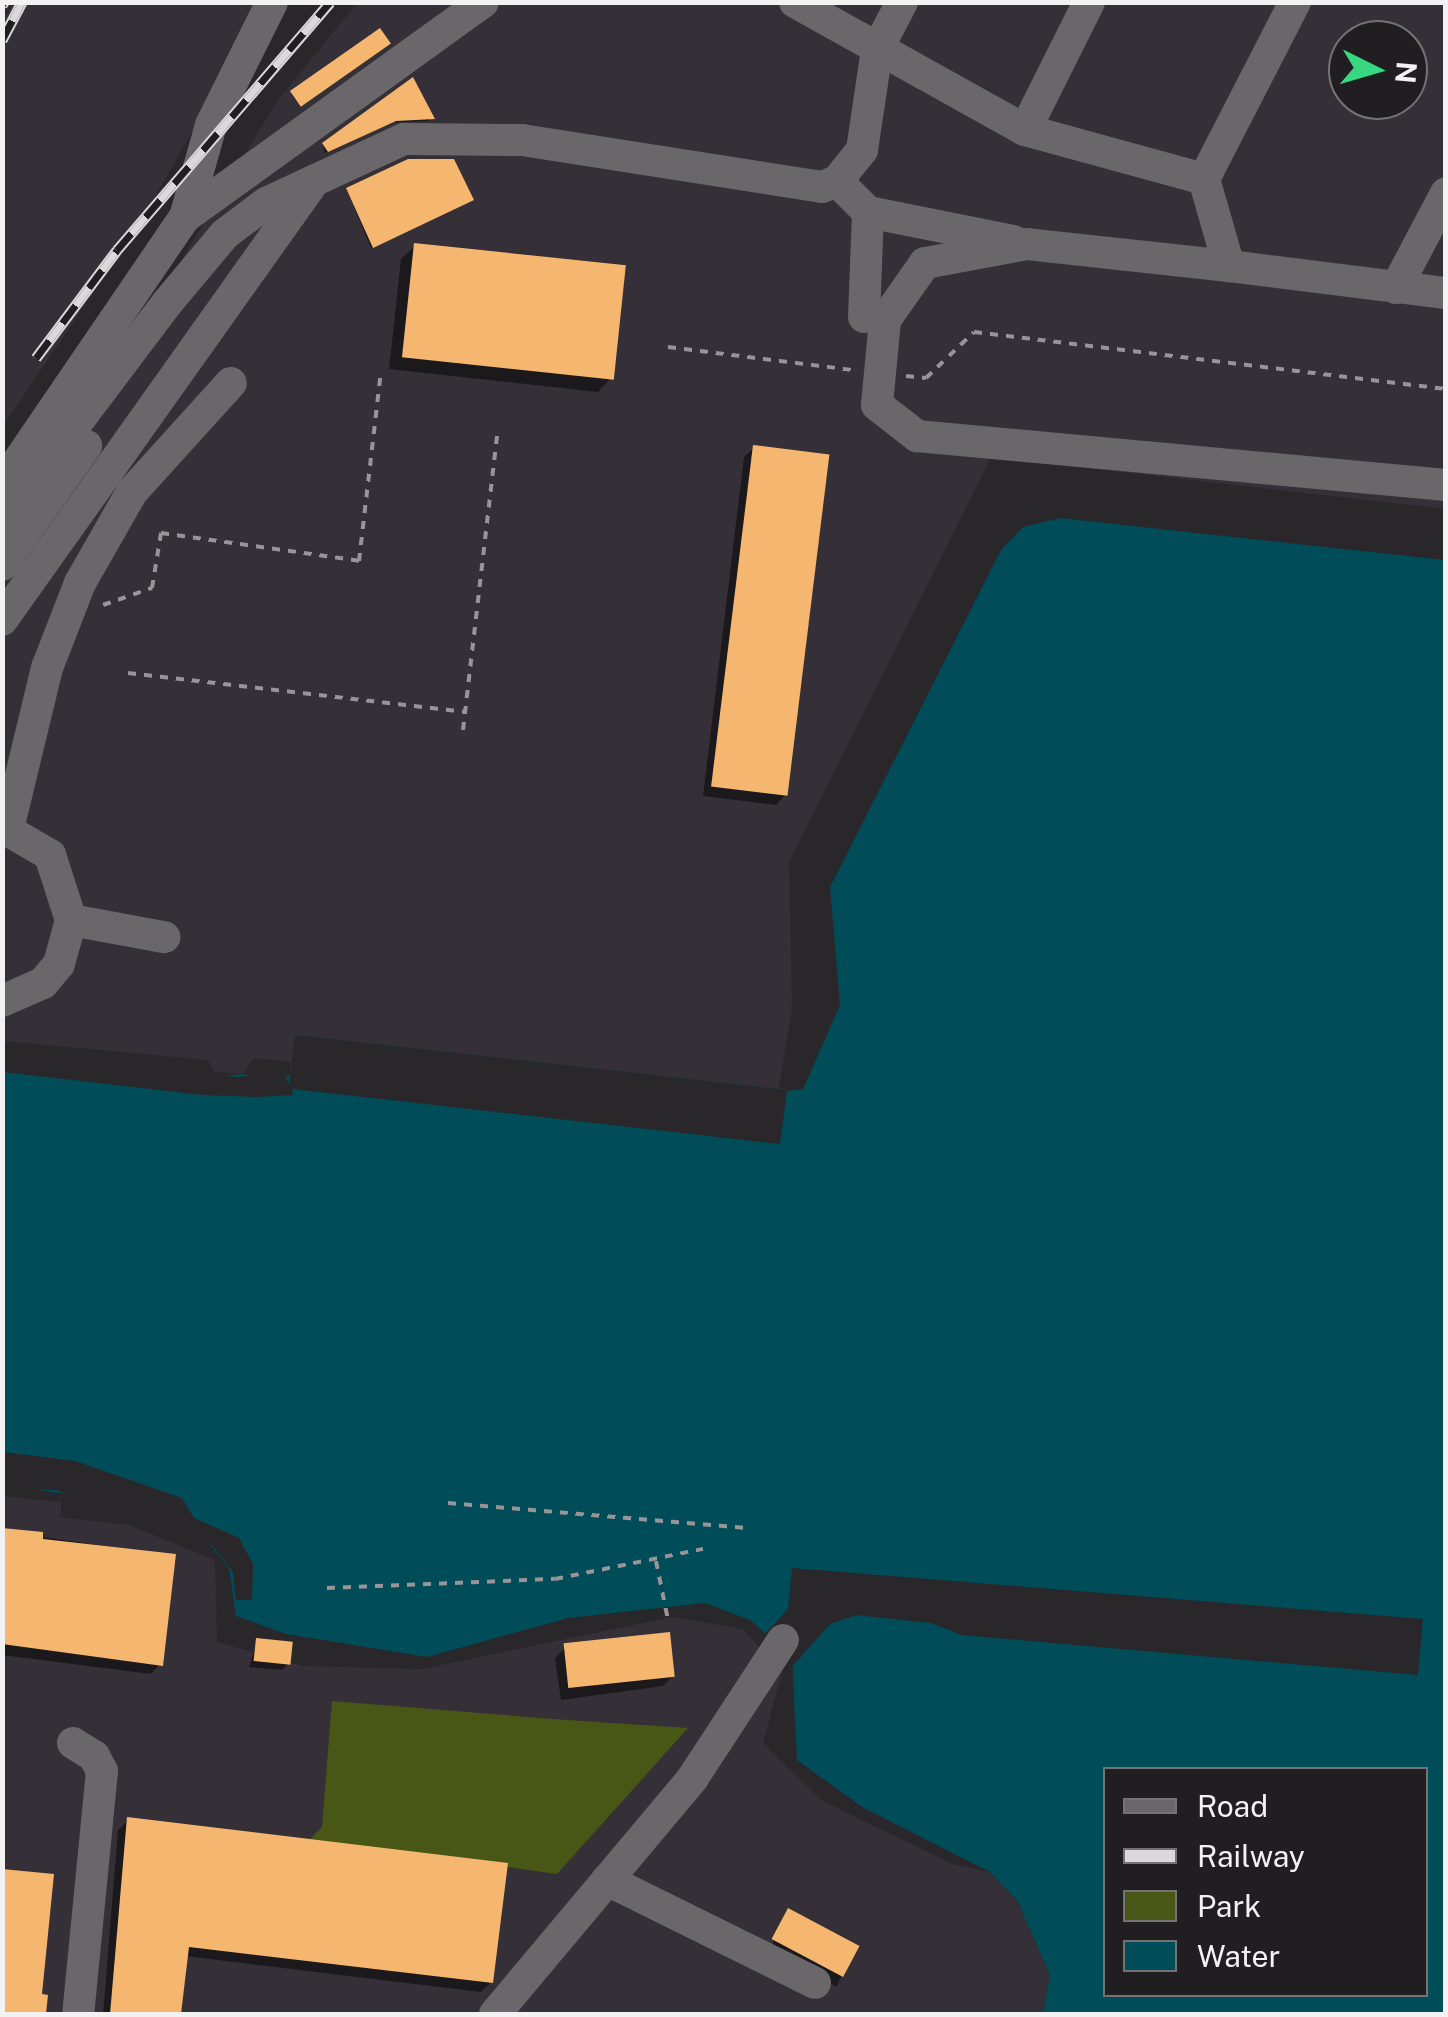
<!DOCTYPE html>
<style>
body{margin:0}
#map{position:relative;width:1448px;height:2017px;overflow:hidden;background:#29272a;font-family:"Public Sans",sans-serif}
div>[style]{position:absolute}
.built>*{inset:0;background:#353037}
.green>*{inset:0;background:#485716}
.water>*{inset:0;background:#004c59}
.pier>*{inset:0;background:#29272a}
.shadow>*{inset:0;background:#0007;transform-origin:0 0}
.building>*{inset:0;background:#f5b670;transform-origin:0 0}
.path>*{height:4px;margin-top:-2px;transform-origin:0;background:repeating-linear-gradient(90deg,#979597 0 8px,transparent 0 16px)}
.minor>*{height:32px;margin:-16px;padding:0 16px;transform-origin:16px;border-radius:16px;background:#69676a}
.rail>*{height:11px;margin-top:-5.5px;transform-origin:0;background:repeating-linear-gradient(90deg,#201e20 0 22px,#dad8da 0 44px);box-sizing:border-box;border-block:2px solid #dad8da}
span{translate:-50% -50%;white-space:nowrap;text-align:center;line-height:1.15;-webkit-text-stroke:10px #201e20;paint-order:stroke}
.frame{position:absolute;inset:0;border:5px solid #f3f2f3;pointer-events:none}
.legend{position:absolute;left:1103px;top:1767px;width:325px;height:230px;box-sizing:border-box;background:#201e20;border:2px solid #747374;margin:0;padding:12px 18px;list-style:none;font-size:30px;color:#f3f2f3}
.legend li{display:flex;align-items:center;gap:20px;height:50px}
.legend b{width:50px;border:2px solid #747374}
.north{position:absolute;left:1328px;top:20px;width:100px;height:100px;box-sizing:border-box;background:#201e20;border:2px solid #747374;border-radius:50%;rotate:95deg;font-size:28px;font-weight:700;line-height:40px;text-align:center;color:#f3f2f3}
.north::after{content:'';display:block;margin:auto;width:35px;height:45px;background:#37d880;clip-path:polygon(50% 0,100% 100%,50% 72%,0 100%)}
</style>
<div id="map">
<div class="built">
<div style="clip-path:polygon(13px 3px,267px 3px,135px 231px,3px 426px,2px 23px)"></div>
<div style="clip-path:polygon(evenodd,357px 3px,1445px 3px,1445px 509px,991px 457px,789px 862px,792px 1008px,779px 1087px,787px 1090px,289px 1089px,291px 1062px,253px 1058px,244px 1074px,214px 1072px,208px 1060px,3px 1041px,2px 502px,163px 291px,275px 104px,357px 3px,1348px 40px,1408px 40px,1408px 100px,1348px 100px,1348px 40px)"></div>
<div style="clip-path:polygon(3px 1496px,61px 1502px,60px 1517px,129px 1525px,215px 1560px,217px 1642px,303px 1666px,422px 1669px,672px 1617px,743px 1629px,782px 1672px,763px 1743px,821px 1800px,952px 1864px,990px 1872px,1017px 1900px,1050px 1975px,1043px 2014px,3px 2014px)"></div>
</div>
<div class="green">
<div style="clip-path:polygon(332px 1701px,552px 1719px,688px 1728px,557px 1874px,310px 1839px,322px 1827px)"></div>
</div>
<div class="water">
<div style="clip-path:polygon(evenodd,1012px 506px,1445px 535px,1445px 2014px,1043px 2014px,1050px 1975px,1017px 1900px,990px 1872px,862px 1807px,797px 1760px,792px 1657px,750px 1620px,705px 1603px,568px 1618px,427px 1657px,286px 1634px,236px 1616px,229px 1568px,210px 1545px,172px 1537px,76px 1496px,3px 1484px,2px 1057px,203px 1078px,244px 1074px,278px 1083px,291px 1073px,295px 1035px,787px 1090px,824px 1013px,828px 965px,817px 893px,1012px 506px,1106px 1770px,1426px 1770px,1426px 1994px,1106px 1994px,1106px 1770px)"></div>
</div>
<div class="pier">
<div style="clip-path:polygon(1026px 496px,1446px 530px,1445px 560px,1060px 518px,1023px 527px,1001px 550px,830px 887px,840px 1005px,803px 1089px,787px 1091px,780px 1144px,292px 1089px,293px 1095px,257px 1097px,202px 1095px,3px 1072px,3px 1056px,51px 1057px,236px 1077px,284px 1073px,289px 1085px,295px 1035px,787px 1090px,809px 1026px,822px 1011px,825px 967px,818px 962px,812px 893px,824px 843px,1007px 503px)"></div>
<div style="clip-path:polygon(3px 1452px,75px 1461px,182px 1498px,194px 1518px,239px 1538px,253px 1564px,252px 1600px,236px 1600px,233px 1572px,212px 1545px,166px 1537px,56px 1490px,3px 1488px)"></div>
<div style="clip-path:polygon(792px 1568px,1423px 1619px,1418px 1675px,962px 1635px,931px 1623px,856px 1615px,830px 1624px,788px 1671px,787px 1659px,762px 1637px,788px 1609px)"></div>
</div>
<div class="shadow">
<div style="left:379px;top:31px;width:16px;height:108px;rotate:55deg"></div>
<div style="clip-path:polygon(412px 81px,430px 121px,392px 122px,325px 153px,323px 145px)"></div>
<div style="clip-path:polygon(347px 190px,469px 201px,371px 248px)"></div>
<div style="clip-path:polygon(415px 246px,611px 378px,598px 392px,389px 369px,401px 259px)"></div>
<div style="clip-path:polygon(754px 448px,785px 795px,776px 805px,703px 796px,744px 457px)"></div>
<div style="clip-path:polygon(2px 1531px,173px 1556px,160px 1664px,151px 1674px,2px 1655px)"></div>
<div style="clip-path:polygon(257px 1641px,288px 1664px,282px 1670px,249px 1667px)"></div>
<div style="clip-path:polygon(565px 1648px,673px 1676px,663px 1686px,561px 1700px,555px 1658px)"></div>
<div style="clip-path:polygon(128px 1820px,491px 1982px,481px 1992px,185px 1956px,179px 2014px,103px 2014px,118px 1830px)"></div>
<div style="left:789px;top:1912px;width:76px;height:45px;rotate:27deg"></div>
</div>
<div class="building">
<div style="left:380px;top:28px;width:19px;height:110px;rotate:55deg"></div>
<div style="clip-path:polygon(413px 77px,435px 119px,396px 121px,328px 152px,322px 143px)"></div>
<div style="clip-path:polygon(408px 159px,454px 159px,474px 200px,373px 248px,346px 188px)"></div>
<div style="left:414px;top:243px;width:213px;height:115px;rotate:6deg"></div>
<div style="left:753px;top:445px;width:77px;height:344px;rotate:7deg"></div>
<div style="clip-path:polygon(2px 1528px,43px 1532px,43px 1539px,176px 1554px,163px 1666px,2px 1644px)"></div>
<div style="left:670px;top:1632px;width:45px;height:107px;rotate:84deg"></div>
<div style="left:256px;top:1638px;width:37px;height:23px;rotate:6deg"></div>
<div style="clip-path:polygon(127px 1817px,508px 1863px,493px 1983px,189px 1947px,181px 2014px,110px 2014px)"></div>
<div style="clip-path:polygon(2px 1869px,54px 1874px,42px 1994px,48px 1995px,46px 2014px,2px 2014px)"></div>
<div style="left:788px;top:1908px;width:81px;height:35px;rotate:28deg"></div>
</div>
<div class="path">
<div style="left:668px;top:347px;width:185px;rotate:7.1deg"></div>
<div style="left:906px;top:376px;width:20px;rotate:6deg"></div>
<div style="left:926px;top:378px;width:66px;rotate:-43.8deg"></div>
<div style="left:974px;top:332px;width:475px;rotate:6.9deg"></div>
<div style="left:103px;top:605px;width:52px;rotate:-19.1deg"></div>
<div style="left:152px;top:588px;width:56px;rotate:-80.7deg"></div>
<div style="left:161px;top:533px;width:200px;rotate:8deg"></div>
<div style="left:359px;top:561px;width:192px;rotate:-83.4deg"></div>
<div style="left:128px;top:673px;width:338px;rotate:6.6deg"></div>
<div style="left:463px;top:730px;width:304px;rotate:-83.4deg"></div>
<div style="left:448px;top:1503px;width:297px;rotate:4.8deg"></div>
<div style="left:656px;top:1561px;width:60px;rotate:78.5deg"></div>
<div style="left:327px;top:1588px;width:228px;rotate:-2.3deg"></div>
<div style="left:555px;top:1579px;width:151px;rotate:-11.5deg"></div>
</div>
<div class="minor">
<div style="left:795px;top:2px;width:263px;rotate:29.1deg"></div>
<div style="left:1025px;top:130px;width:186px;rotate:15.3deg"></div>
<div style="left:1295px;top:2px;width:199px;rotate:117.2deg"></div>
<div style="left:1204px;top:179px;width:91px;rotate:74deg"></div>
<div style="left:1229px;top:266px;width:219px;rotate:7.1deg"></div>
<div style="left:1025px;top:130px;width:143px;rotate:-63.4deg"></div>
<div style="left:837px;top:181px;width:44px;rotate:45deg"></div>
<div style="left:868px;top:212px;width:148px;rotate:11.3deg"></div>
<div style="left:185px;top:217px;width:367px;rotate:-35.8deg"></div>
<div style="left:1229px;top:266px;width:203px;rotate:-173.8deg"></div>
<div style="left:1027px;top:244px;width:104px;rotate:169.4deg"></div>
<div style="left:925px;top:263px;width:70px;rotate:125.1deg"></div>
<div style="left:885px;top:320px;width:85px;rotate:95.4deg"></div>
<div style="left:877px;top:405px;width:51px;rotate:37.8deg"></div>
<div style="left:917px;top:436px;width:531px;rotate:5.29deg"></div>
<div style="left:1396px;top:288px;width:107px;rotate:-62.2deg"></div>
<div style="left:864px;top:317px;width:105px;rotate:-87.8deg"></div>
<div style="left:2px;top:485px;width:325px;rotate:-55.7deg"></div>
<div style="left:185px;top:217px;width:96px;rotate:-74.2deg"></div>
<div style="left:211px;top:125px;width:137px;rotate:-63.6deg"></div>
<div style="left:2px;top:522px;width:274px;rotate:-53deg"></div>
<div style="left:167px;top:303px;width:90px;rotate:-50deg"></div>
<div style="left:225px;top:234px;width:51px;rotate:-37.1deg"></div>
<div style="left:266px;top:203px;width:152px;rotate:-24.9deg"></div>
<div style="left:404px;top:139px;width:118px;rotate:0.5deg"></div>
<div style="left:522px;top:140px;width:304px;rotate:8.9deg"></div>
<div style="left:822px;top:187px;width:16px;rotate:-22deg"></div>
<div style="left:837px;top:181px;width:40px;rotate:-51deg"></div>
<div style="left:862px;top:150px;width:101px;rotate:-81.5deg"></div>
<div style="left:877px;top:50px;width:54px;rotate:-62.5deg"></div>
<div style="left:2px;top:565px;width:146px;rotate:-54.8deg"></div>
<div style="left:2px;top:620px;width:539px;rotate:-54.6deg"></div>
<div style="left:2px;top:827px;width:56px;rotate:30.3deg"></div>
<div style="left:50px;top:855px;width:68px;rotate:72.1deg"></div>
<div style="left:71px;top:920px;width:46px;rotate:105.3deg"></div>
<div style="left:59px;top:964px;width:25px;rotate:130deg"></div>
<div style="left:43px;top:983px;width:45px;rotate:156.3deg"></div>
<div style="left:8px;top:829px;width:166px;rotate:-76.4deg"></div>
<div style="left:47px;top:668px;width:91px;rotate:-68.8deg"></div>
<div style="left:80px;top:583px;width:105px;rotate:-60.3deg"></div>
<div style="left:132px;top:492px;width:147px;rotate:-47.8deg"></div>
<div style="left:71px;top:920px;width:95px;rotate:10.4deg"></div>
<div style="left:73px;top:1743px;width:25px;rotate:32deg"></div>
<div style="left:94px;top:1756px;width:17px;rotate:62deg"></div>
<div style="left:102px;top:1771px;width:244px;rotate:95.6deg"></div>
<div style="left:607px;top:1880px;width:232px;rotate:26.3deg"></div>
<div style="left:495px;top:2014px;width:307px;rotate:-50deg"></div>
<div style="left:692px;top:1779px;width:166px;rotate:-56.8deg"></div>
</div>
<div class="rail">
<div style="left:2px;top:5px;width:4px;rotate:-56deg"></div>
<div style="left:2px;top:40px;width:43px;rotate:-62.2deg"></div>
<div style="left:36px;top:358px;width:135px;rotate:-53.1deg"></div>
<div style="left:117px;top:250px;width:327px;rotate:-49.3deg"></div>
</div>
<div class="frame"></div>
<ul class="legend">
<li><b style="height:12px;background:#69676a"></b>Road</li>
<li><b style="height:12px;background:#dad8da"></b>Railway</li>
<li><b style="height:28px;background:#485716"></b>Park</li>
<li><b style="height:28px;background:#004c59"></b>Water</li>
</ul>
<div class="north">N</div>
</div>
